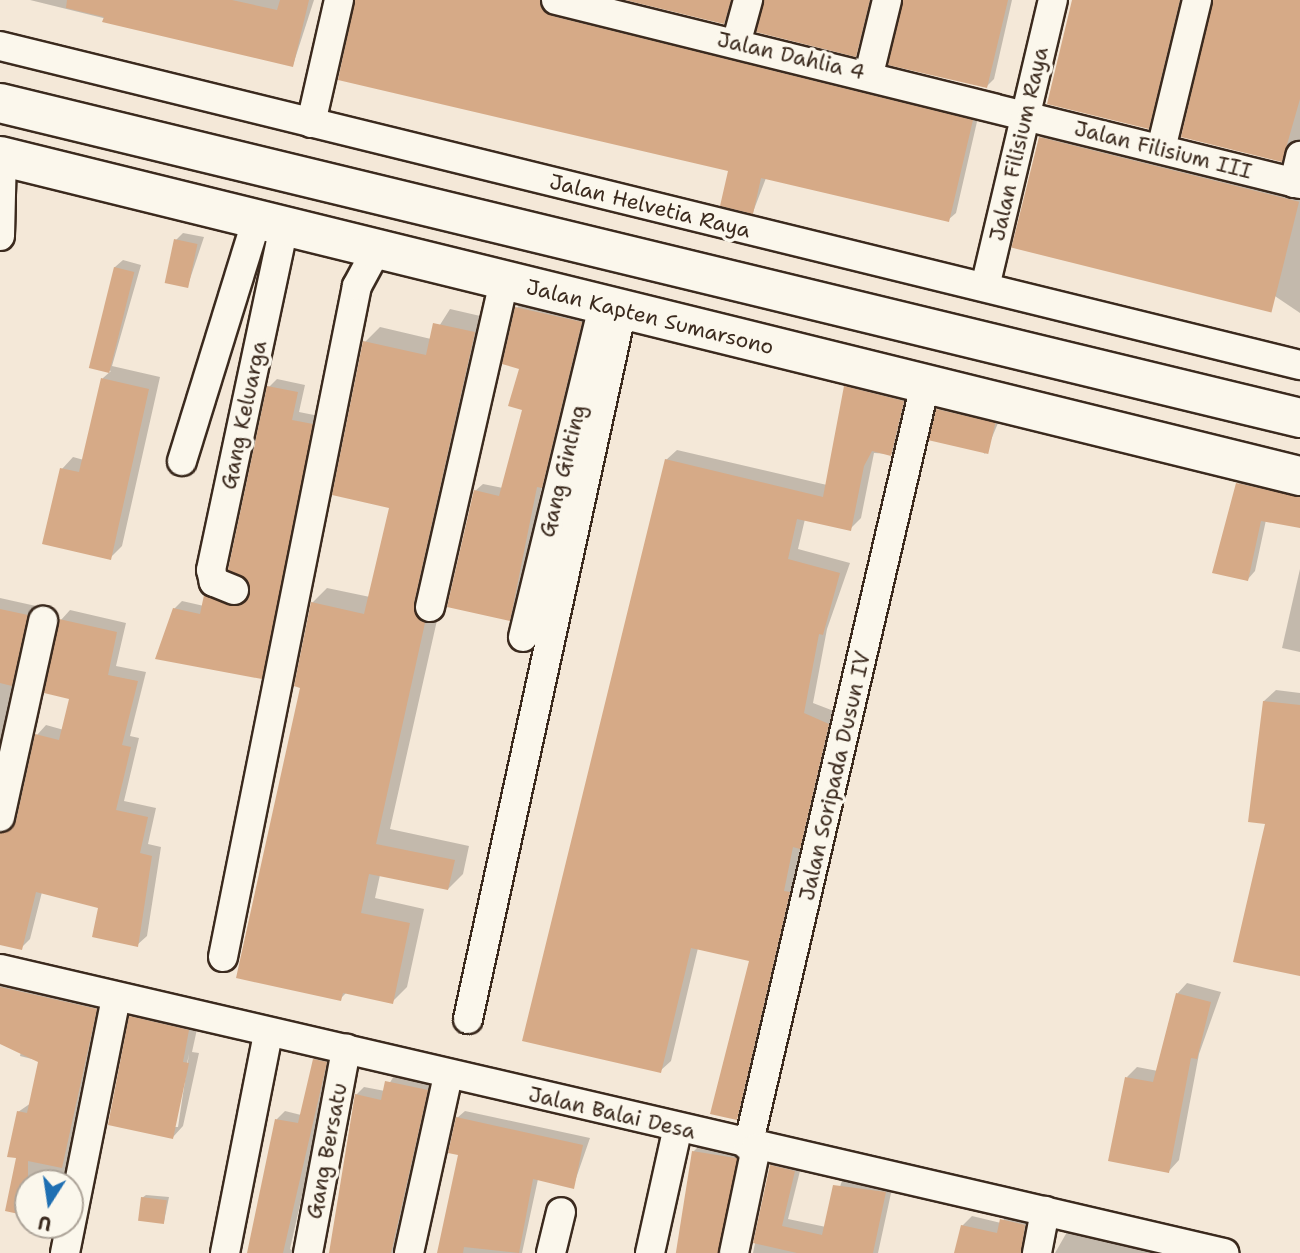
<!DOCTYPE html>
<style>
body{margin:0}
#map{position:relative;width:1300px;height:1253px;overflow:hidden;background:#f4e8d8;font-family:"Shantell Sans",sans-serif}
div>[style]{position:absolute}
.shadow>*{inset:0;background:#0003}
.building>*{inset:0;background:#d6aa87;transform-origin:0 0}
.roads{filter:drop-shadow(2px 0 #3b2a1e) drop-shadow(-2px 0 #3b2a1e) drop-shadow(0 2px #3b2a1e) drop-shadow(0 -2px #3b2a1e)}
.minor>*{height:28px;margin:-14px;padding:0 14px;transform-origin:14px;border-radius:14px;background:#fbf7ec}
.highway>*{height:38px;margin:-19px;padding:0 19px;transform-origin:19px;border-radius:19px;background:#fbf7ec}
span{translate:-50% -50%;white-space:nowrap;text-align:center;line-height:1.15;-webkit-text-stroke:7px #fbf7ec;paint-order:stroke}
.street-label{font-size:21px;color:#3b2a1e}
.north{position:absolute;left:14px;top:1169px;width:70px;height:70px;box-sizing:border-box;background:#fbf7ec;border:2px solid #aea59a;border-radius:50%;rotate:192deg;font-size:19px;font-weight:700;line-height:28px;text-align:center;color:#3b2a1e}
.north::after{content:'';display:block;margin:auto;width:24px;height:32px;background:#1f6fb2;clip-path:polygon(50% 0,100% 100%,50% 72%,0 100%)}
</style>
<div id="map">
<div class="shadow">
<div style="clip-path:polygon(30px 0,314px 0,293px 65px)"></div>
<div style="clip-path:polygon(356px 0,554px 0,979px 113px,956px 213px,948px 220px,766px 178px,753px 212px,731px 169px)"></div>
<div style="clip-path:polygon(633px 0,736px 0,724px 23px)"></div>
<div style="clip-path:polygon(765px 0,875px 0,855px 55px)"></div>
<div style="clip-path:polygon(903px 0,1012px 0,994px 79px,986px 87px)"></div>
<div style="clip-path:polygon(1073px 0,1185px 0,1156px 120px,1148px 127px)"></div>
<div style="clip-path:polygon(1213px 0,1300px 0,1300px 139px,1281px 160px)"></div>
<div style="clip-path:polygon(1048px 130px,1300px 193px,1300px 313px,1041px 138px)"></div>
<div style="clip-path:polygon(183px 233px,204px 237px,188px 285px,176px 240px)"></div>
<div style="clip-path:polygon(123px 260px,141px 265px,112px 366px,160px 377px,122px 546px,110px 558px,62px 469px,73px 457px,84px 460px,103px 378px,111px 371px,90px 366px,115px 267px)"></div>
<div style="clip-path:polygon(524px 300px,588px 315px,542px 486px,517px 611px,509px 619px,475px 491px,483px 484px,503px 488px,525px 409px,517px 308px)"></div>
<div style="clip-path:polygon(450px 309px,489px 318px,440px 607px,390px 829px,469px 846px,463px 874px,448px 889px,380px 875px,375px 898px,424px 909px,407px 987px,392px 1002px,347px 992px,340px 999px,302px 687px,312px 603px,327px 588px,370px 597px,391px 506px,365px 342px,380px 327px,431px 339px)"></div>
<div style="clip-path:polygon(856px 377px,914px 391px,902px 443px,891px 454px,874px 453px,861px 518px,850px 529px,805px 519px,798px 549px,850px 563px,827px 629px,813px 703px,839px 713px,810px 836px,801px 845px,794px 881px,800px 882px,747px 1107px,736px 1118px,751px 960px,698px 948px,671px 1061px,660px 1071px,666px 460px,677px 450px,827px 485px,846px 387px)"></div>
<div style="clip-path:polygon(277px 379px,305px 385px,299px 412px,319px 416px,269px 669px,261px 677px,174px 609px,182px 601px,204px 606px,213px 588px,245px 599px,251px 595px,269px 387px)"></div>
<div style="clip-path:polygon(946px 402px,1001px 416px,985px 454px,938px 410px)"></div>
<div style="clip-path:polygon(1245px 476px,1300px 490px,1300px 526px,1266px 520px,1255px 571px,1248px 579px,1238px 484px)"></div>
<div style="clip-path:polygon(1300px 569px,1300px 652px,1282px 648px)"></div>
<div style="clip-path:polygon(0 598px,36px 606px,0 769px)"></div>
<div style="clip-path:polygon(70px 610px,126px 623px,116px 666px,146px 672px,130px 736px,139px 738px,124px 801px,156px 808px,148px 844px,161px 847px,147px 936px,137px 945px,100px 906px,42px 892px,30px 939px,21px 948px,0 943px,0 816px,6px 825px,19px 817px,37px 735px,46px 725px,64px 730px,71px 698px,61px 620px)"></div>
<div style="clip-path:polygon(1276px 690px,1300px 693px,1300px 975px,1267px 823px,1264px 701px)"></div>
<div style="clip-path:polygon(0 977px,105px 1000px,63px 1183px,28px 1183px,28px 1214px,18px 1112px,31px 1103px,40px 1061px,20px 1056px,22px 1047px,0 1043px)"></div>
<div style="clip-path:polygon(1187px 983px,1221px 992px,1199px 1054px,1179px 1160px,1169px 1171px,1127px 1077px,1137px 1067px,1158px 1071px,1177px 994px)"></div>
<div style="clip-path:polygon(evenodd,141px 1006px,199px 1020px,192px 1052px,199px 1053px,183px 1126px,173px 1137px,131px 1017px,141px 1006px,189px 1054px,178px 1127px,174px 1127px,189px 1054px)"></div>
<div style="clip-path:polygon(322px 1052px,334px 1054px,290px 1249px,297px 1253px,249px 1253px,277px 1119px,285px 1111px,301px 1115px,314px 1060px)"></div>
<div style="clip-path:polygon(395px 1074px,434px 1083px,397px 1253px,330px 1253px,356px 1095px,364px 1087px,385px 1091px)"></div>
<div style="clip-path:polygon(465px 1111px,590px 1138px,573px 1187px,538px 1179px,522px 1253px,439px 1253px,460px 1154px,457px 1118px)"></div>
<div style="clip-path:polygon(701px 1144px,744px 1151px,733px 1253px,677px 1253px,693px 1152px)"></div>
<div style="clip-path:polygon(779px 1158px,802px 1163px,788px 1219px,826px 1227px,843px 1178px,893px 1184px,878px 1253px,753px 1253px,771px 1165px)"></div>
<div style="clip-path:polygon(146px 1195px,169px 1197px,164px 1222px,142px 1198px)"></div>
<div style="clip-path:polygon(1011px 1211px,1034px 1216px,1035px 1253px,957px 1253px,962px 1226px,972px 1216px,1001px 1223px)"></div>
<div style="clip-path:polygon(1067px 1232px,1110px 1240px,1199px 1253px,1055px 1253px)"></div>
</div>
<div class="building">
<div style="clip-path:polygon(67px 0,232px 0,277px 10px,280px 0,309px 0,293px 67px,102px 22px,104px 17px,66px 8px)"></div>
<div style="clip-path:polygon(355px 0,540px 0,552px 16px,973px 120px,949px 222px,761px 178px,753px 214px,720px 206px,728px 171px,338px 80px)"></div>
<div style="clip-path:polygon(625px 0,731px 0,724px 24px)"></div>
<div style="clip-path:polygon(764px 0,870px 0,856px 57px,756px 32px)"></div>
<div style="clip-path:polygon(903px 0,1008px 0,987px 88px,888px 65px)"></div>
<div style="clip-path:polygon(1072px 0,1180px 0,1149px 129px,1047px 104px)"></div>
<div style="clip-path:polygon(1213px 0,1300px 0,1300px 99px,1282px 162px,1181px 137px)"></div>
<div style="left:1039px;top:137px;width:268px;height:114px;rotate:14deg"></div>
<div style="left:174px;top:239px;width:24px;height:45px;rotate:12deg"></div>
<div style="left:114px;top:267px;width:21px;height:104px;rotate:14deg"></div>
<div style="clip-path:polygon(515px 307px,582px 322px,542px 488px,537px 487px,510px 621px,447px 607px,474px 490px,499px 496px,522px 410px,508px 406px,519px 369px,502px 364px)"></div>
<div style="clip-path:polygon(433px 323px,475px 332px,414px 603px,425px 623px,376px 844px,455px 860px,448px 890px,369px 874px,361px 913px,410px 923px,393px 1004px,343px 993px,341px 1001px,236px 978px,300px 688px,294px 686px,311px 602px,364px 614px,389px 508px,332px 495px,363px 341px,426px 355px)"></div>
<div style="clip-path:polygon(101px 378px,149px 389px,111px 560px,42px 544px,60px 468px,79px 472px)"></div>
<div style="clip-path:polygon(267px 386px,298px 392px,292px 420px,313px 424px,262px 679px,155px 659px,173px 608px,200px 614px,204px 595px,236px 606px,249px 597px,247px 580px,228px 570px)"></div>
<div style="clip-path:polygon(844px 386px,904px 401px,891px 456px,872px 451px,864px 466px,851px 531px,797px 519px,788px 559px,840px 573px,823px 635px,819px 634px,804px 713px,829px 724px,800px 849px,793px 847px,784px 891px,790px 892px,737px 1120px,710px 1114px,749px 961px,691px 948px,661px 1073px,522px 1041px,665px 459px,823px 497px)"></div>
<div style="left:936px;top:409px;width:61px;height:32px;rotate:13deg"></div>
<div style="clip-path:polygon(1236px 483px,1300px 497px,1300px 528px,1261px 521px,1248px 581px,1212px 573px)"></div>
<div style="clip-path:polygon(0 609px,28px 615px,12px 686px,0 683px)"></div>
<div style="clip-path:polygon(59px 619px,117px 632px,108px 675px,138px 681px,122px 745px,131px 747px,116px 810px,148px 817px,140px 853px,152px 856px,138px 947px,92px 937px,98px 908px,36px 892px,22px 950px,0 945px,0 833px,16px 821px,35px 734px,59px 740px,69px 699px,44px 693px)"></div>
<div style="clip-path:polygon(1263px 701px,1300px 705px,1300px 976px,1233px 962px,1265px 824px,1248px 822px)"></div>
<div style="clip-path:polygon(0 987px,97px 1009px,62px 1168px,28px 1161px,28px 1216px,5px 1211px,16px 1158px,7px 1157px,17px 1111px,27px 1113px,38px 1062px,0 1044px)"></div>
<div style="clip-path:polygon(1176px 993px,1211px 1002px,1197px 1059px,1191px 1058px,1169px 1173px,1108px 1161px,1125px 1077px,1153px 1082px)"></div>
<div style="clip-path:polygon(129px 1016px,189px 1030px,183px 1062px,189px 1063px,173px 1139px,108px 1125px)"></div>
<div style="clip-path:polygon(313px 1059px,327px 1062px,283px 1253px,247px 1253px,275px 1119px,298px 1123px)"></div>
<div style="clip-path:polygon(385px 1081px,428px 1090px,391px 1253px,329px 1253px,355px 1094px,381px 1100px)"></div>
<div style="clip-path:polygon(456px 1117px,583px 1145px,574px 1189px,533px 1179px,519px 1253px,464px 1247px,463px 1253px,437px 1253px,458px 1155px,448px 1153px)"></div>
<div style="left:692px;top:1151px;width:46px;height:104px;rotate:9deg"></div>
<div style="clip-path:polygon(770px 1165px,795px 1171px,782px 1226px,822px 1235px,833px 1185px,886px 1192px,873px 1253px,797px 1253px,753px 1243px)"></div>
<div style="left:141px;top:1197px;width:26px;height:24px;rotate:7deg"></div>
<div style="clip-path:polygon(1000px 1219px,1025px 1225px,1021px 1253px,954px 1253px,961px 1225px,997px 1233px)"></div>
</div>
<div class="roads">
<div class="minor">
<div style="left:556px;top:0;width:766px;rotate:13.89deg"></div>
<div style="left:736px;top:44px;width:46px;rotate:-74.7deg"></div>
<div style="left:0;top:46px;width:1339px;rotate:13.79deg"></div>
<div style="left:869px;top:74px;width:76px;rotate:-76.3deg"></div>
<div style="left:311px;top:123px;width:126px;rotate:-77.2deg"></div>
<div style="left:1161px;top:149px;width:153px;rotate:-76.4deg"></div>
<div style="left:1294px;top:183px;width:28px;rotate:-77deg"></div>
<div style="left:0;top:236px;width:80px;rotate:-88.6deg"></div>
<div style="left:985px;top:287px;width:295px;rotate:-76.7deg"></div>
<div style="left:182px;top:461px;width:253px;rotate:-72.8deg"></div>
<div style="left:234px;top:590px;width:22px;rotate:-158deg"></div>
<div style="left:214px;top:582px;width:12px;rotate:-104deg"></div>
<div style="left:211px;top:570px;width:352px;rotate:-78deg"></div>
<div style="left:430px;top:607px;width:334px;rotate:-77.2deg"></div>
<div style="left:523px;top:637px;width:341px;rotate:-76.4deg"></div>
<div style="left:0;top:817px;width:201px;rotate:-77.6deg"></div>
<div style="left:223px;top:957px;width:684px;rotate:-78.71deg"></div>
<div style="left:357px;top:286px;width:42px;rotate:-61.6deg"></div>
<div style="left:0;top:969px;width:1257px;rotate:13.06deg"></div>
<div style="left:468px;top:1019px;width:726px;rotate:-77.75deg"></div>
<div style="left:748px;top:1146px;width:781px;rotate:-76.91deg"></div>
<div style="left:65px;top:1253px;width:261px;rotate:-78.7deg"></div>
<div style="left:225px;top:1253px;width:224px;rotate:-78.9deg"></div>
<div style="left:308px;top:1253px;width:208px;rotate:-79.4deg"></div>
<div style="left:409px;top:1253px;width:182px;rotate:-77.6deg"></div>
<div style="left:551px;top:1253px;width:42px;rotate:-76.3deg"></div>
<div style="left:650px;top:1253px;width:129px;rotate:-77.5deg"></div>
<div style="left:734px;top:1253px;width:107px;rotate:-78.2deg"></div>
<div style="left:1037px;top:1253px;width:43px;rotate:-79.2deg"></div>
</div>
<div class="highway">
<div style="left:0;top:103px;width:1338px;rotate:13.62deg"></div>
<div style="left:0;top:156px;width:1339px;rotate:13.83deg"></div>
</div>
</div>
<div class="street-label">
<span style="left:791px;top:56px;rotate:13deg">Jalan Dahlia 4</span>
<span style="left:1019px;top:144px;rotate:-77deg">Jalan Filisium Raya</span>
<span style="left:1163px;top:150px;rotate:14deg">Jalan Filisium III</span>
<span style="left:650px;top:206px;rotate:14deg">Jalan Helvetia Raya</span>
<span style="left:650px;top:317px;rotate:14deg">Jalan Kapten Sumarsono</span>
<span style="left:244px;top:415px;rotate:-78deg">Gang Keluarga</span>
<span style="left:563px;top:471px;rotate:-76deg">Gang Ginting</span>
<span style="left:835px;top:776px;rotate:-77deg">Jalan Soripada Dusun IV</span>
<span style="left:612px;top:1113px;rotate:13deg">Jalan Balai Desa</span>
<span style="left:327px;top:1151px;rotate:-79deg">Gang Bersatu</span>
</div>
<div class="north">U</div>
</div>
